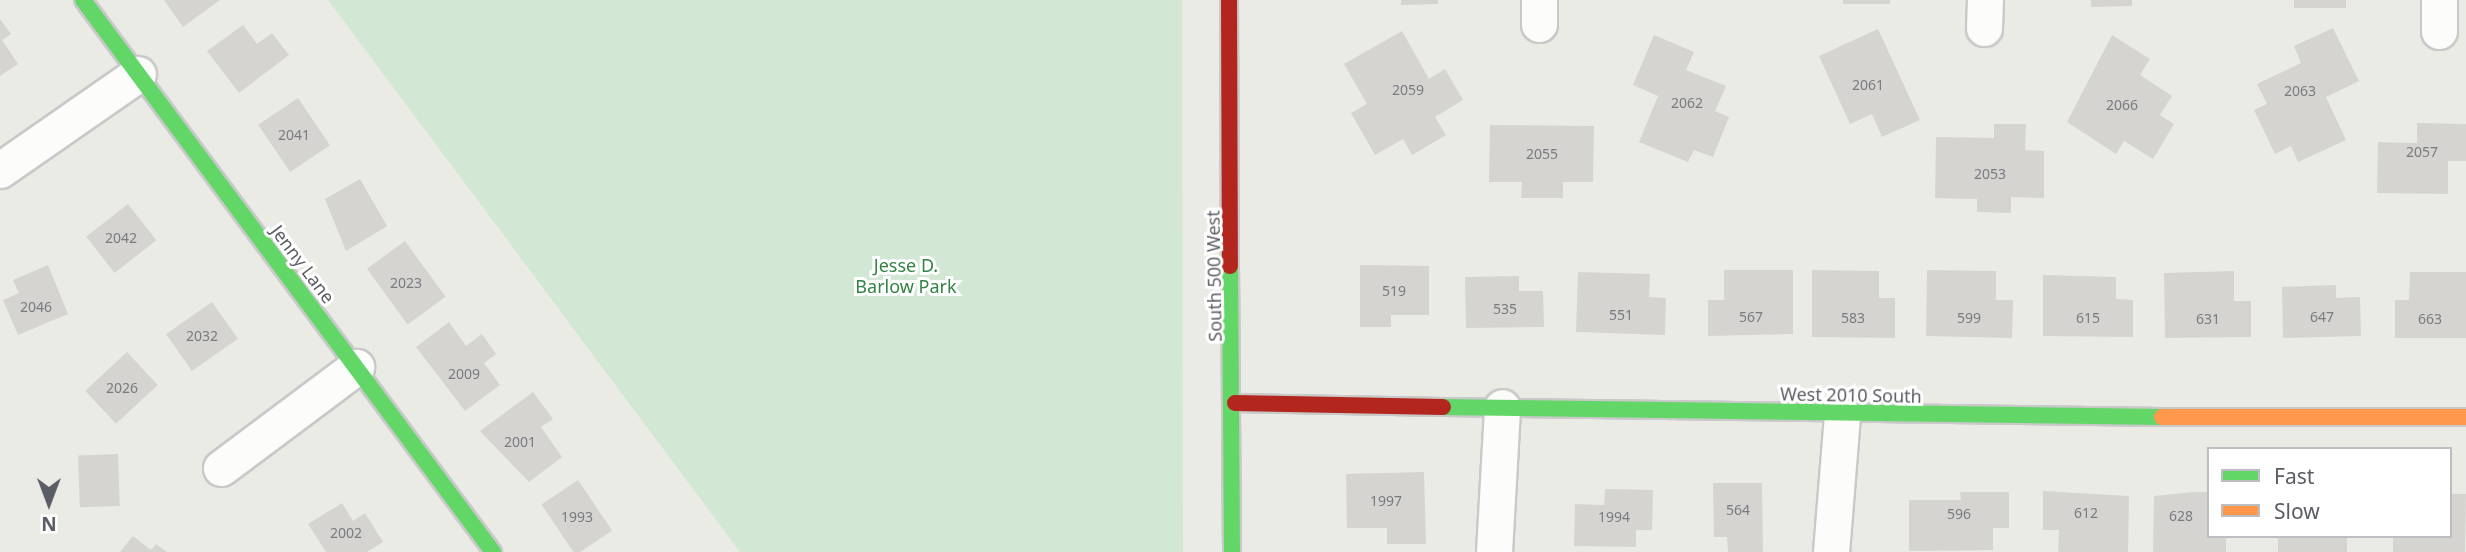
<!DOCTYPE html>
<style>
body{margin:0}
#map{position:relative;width:2466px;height:552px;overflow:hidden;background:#ebebe6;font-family:"Noto Sans",sans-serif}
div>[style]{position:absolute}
.green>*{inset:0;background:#d3e8d4}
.building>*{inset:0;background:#d5d4d0;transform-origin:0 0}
.roads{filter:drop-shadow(2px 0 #c8c9c8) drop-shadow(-2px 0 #c8c9c8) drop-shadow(0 2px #c8c9c8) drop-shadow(0 -2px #c8c9c8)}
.street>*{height:35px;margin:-17.5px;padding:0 17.5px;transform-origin:17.5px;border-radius:17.5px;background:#fcfcfb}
.fast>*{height:16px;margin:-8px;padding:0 8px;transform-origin:8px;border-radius:8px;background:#63d668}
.slow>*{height:16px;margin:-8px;padding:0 8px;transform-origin:8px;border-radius:8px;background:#ff974d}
.jam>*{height:16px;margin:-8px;padding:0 8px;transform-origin:8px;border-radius:8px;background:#b3261e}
span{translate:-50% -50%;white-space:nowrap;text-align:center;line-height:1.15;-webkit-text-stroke:6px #fff;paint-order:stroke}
.number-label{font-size:14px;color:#7a7b80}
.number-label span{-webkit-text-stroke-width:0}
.street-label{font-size:18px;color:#5b5d64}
.park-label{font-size:18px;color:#338345}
.legend{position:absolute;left:2207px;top:447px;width:245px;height:91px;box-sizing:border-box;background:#fff;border:2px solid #bdbec1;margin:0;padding:9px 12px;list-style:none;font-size:21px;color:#5b5d64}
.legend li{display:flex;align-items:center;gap:14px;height:35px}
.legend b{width:35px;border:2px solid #bdbec1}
.north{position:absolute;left:14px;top:468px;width:70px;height:70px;-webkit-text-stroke:5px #fff;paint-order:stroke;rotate:180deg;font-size:19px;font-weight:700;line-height:28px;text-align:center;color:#5b5d64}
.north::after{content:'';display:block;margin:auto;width:24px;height:32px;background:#5b5d64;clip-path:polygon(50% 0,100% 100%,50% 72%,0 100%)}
</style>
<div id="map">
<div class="green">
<div style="clip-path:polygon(328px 0,1182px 0,1183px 552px,740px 552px)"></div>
</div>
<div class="building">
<div style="clip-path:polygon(164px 0,220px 0,183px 27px)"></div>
<div style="clip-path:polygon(1401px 0,1438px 0,1438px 4px,1401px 5px)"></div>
<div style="left:1843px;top:0;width:47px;height:4px"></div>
<div style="clip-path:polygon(2091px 0,2132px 0,2132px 6px,2091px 7px)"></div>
<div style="left:2294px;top:0;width:52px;height:8px"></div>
<div style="clip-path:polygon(0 19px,11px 34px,2px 40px,18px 64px,0 76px)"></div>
<div style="clip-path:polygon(243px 25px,257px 44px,272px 33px,289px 55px,239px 93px,207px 51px)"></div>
<div style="clip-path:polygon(2333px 28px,2359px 81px,2326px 97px,2346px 140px,2298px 162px,2291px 146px,2275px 154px,2254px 110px,2267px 104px,2257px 84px,2301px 63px,2294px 46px)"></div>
<div style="clip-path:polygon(1878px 29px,1920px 120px,1882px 137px,1872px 114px,1850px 124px,1819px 56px)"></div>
<div style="clip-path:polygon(1402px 31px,1429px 79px,1445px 69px,1463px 100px,1435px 117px,1446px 135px,1412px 155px,1403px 139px,1375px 155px,1351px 113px,1367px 104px,1344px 64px)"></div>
<div style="clip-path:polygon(1654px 35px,1694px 52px,1686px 70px,1726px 86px,1715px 111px,1729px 117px,1713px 157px,1694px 150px,1688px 162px,1639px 142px,1658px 96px,1633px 85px)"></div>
<div style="clip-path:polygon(2112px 35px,2150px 59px,2140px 75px,2172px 96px,2160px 115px,2174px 124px,2153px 159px,2124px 141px,2116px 154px,2067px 122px)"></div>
<div style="left:298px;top:98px;width:57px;height:48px;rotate:56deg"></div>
<div style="clip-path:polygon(2417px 123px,2466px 124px,2466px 161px,2448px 161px,2448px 194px,2377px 193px,2378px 142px,2417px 143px)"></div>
<div style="clip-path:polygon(1994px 124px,2026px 124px,2025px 150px,2044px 151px,2044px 198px,2011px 197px,2011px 213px,1977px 212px,1977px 199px,1935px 198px,1936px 137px,1994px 138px)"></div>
<div style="clip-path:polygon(1490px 125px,1594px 126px,1593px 182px,1563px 182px,1563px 198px,1521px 198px,1522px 182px,1489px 182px)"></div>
<div style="clip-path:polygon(360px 179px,387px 226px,346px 251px,325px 199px)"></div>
<div style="left:128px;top:204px;width:46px;height:53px;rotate:52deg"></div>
<div style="left:405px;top:241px;width:69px;height:47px;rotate:54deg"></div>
<div style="clip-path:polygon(48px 265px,68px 314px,18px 335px,3px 300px,19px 293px,13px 280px)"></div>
<div style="clip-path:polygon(1360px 265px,1429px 266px,1429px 315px,1391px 315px,1391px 327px,1360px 327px)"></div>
<div style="clip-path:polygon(1724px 270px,1793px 270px,1793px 334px,1708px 336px,1708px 300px,1724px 300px)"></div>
<div style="clip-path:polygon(1812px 270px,1879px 271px,1879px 298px,1895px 298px,1895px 338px,1812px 337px)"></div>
<div style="clip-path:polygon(1927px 270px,1996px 271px,1996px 300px,2013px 300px,2012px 338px,1926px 336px)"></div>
<div style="clip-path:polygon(2234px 271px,2234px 301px,2251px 301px,2251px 337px,2165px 338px,2164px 273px)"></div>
<div style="clip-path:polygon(1578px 272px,1650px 274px,1649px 297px,1666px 298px,1665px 335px,1576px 332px)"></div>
<div style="clip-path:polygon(2410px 272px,2466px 272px,2466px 338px,2395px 338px,2395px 300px,2409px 300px)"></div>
<div style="clip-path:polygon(2043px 275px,2116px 277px,2116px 299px,2133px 300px,2133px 337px,2043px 336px)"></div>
<div style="clip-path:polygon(1519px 276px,1519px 291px,1543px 291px,1544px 327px,1466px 328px,1465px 277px)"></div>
<div style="clip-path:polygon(2336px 285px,2336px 298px,2360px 297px,2361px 336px,2283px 338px,2282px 287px)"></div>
<div style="left:212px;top:302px;width:45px;height:56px;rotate:55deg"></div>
<div style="clip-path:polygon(449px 322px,466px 346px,482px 334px,496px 354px,484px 363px,500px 385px,465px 411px,416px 347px)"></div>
<div style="left:127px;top:352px;width:45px;height:57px;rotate:47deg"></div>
<div style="clip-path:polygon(533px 392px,553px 419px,541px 427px,562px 457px,529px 482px,480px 431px)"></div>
<div style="left:118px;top:454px;width:52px;height:40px;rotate:88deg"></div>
<div style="clip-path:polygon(1424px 472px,1426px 544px,1387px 544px,1387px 528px,1347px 528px,1346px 474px)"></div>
<div style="left:578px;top:480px;width:61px;height:44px;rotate:56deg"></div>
<div style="clip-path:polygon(1713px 483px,1762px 483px,1763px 552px,1728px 552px,1727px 537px,1714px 537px)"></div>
<div style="clip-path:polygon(1605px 489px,1653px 490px,1652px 530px,1636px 530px,1636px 547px,1574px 546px,1575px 504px,1604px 505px)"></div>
<div style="clip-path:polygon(2043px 491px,2129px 496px,2128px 552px,2058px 552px,2059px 530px,2043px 530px)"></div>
<div style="clip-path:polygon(1960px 492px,2009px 492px,2009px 528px,1993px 528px,1993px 550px,1909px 551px,1909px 500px,1961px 500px)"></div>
<div style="clip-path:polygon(2193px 492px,2209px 492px,2209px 536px,2226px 536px,2226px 552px,2153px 552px,2154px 496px)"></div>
<div style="clip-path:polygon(2450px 494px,2466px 494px,2465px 552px,2393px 552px,2393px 536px,2450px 536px)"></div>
<div style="clip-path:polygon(342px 503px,353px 521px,365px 513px,383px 542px,367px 552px,326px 552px,308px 524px)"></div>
<div style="clip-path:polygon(133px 536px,151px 550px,156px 544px,167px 552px,120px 552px)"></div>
<div style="left:2278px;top:536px;width:69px;height:16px"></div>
</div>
<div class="roads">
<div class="street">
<div style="left:1539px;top:24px;width:24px;rotate:-90deg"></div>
<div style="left:1984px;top:28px;width:28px;rotate:-88deg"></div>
<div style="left:2439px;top:31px;width:31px;rotate:-90deg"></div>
<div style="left:0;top:170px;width:168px;rotate:-34.8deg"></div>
<div style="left:221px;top:468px;width:169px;rotate:-36.8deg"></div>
<div style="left:1494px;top:552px;width:145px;rotate:-86.8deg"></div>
<div style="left:1831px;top:552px;width:136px;rotate:-85.4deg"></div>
</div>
<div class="fast">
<div style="left:83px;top:0;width:688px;rotate:53.4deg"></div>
<div style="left:1230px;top:266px;width:286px;rotate:89.6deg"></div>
<div style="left:1443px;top:407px;width:719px;rotate:0.8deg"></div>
</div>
<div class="slow">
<div style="left:2162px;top:417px;width:304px"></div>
</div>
<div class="jam">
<div style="left:1229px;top:0;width:266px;rotate:89.8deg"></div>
<div style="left:1235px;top:403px;width:208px;rotate:1.1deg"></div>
</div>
</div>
<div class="number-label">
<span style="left:1868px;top:85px">2061</span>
<span style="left:1408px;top:90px">2059</span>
<span style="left:2300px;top:91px">2063</span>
<span style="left:1687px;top:103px">2062</span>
<span style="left:2122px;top:105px">2066</span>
<span style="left:294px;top:135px">2041</span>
<span style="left:2422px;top:152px">2057</span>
<span style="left:1542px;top:154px">2055</span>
<span style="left:1990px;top:174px">2053</span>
<span style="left:121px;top:238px">2042</span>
<span style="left:406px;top:283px">2023</span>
<span style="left:1394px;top:291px">519</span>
<span style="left:36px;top:307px">2046</span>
<span style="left:1505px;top:309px">535</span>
<span style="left:1621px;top:315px">551</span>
<span style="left:1751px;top:317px">567</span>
<span style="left:2322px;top:317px">647</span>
<span style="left:1853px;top:318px">583</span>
<span style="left:1969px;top:318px">599</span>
<span style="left:2088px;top:318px">615</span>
<span style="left:2208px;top:319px">631</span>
<span style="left:2430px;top:319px">663</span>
<span style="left:202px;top:336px">2032</span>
<span style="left:464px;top:374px">2009</span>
<span style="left:122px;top:388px">2026</span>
<span style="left:520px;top:442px">2001</span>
<span style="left:1386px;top:501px">1997</span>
<span style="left:1738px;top:510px">564</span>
<span style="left:2086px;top:513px">612</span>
<span style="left:1959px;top:514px">596</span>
<span style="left:2181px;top:516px">628</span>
<span style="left:577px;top:517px">1993</span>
<span style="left:1614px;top:517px">1994</span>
<span style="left:346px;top:533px">2002</span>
</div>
<div class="street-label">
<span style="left:303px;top:264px;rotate:53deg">Jenny Lane</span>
<span style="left:1214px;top:276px;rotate:-91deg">South 500 West</span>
<span style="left:1851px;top:395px;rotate:1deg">West 2010 South</span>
</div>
<div class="park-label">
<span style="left:906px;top:276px">Jesse D.<br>Barlow Park</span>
</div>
<ul class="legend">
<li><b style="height:9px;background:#63d668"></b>Fast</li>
<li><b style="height:9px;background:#ff974d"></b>Slow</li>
</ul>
<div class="north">N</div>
</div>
